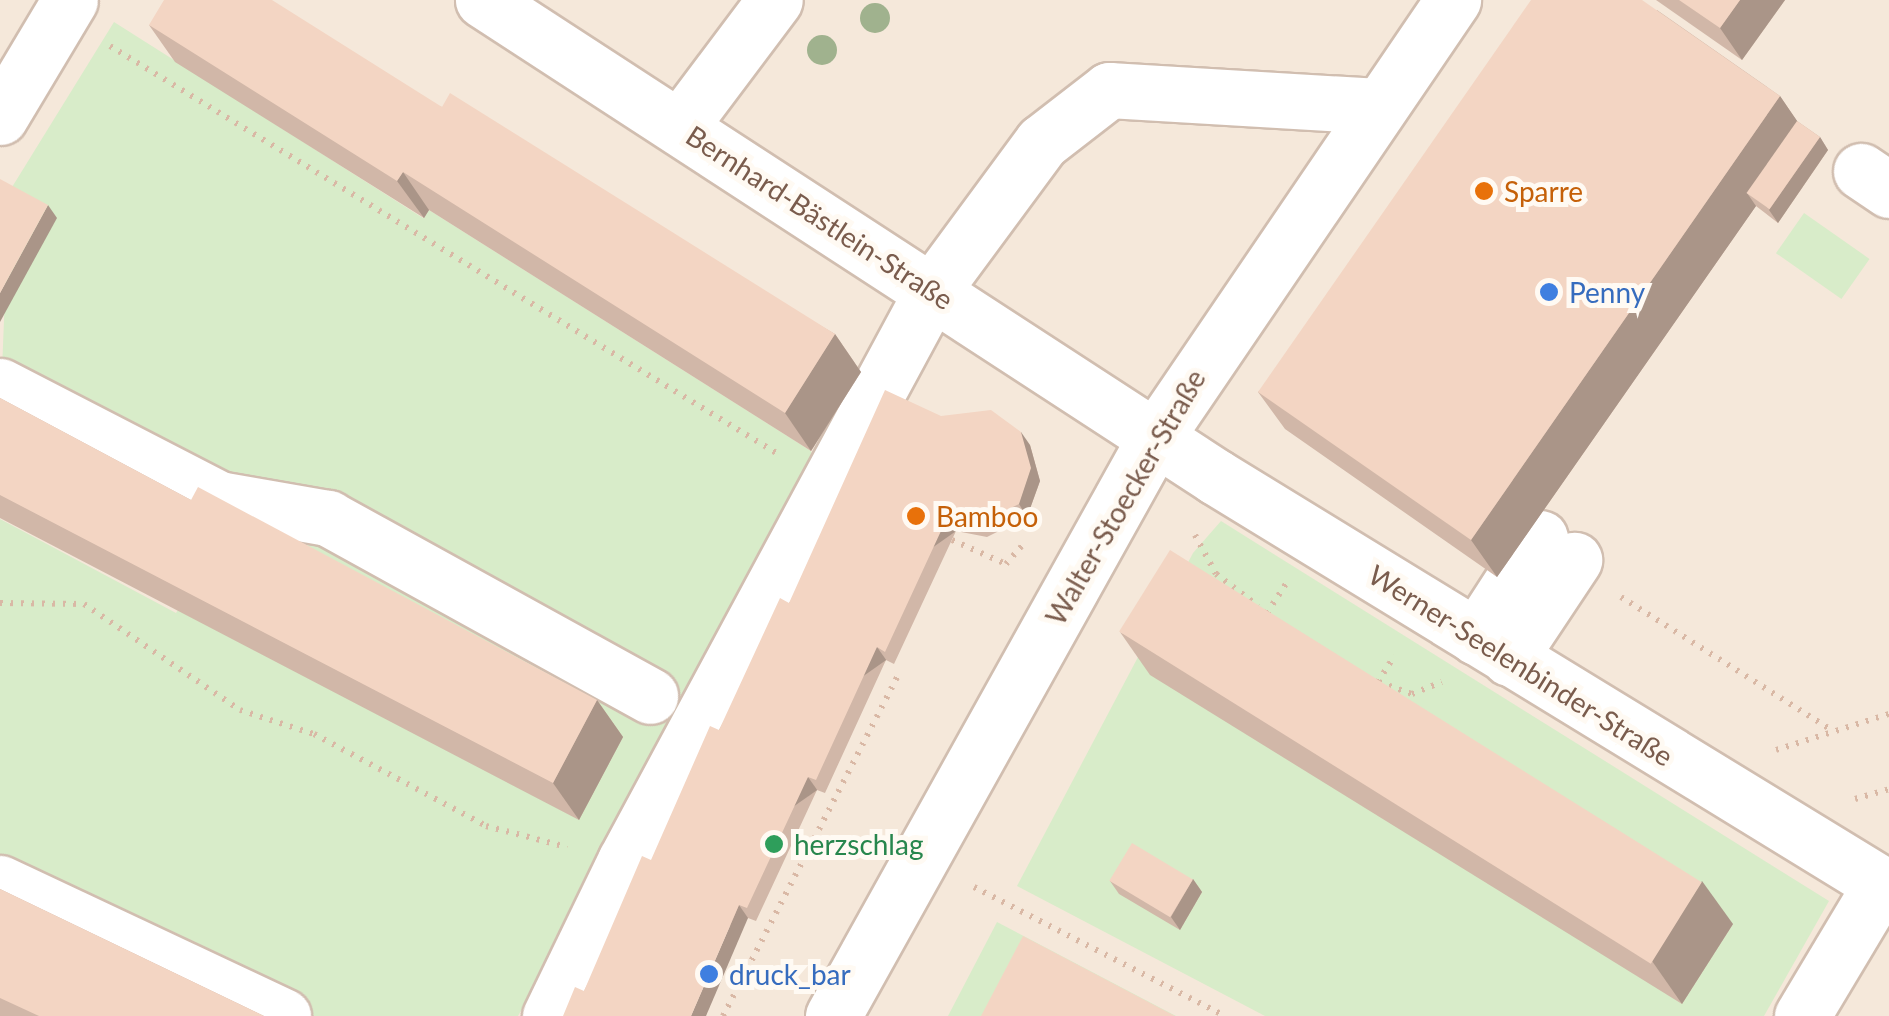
<!DOCTYPE html>
<meta charset="utf-8">
<style>
body{margin:0}
#map{position:relative;width:1889px;height:1016px;overflow:hidden;background:#fdf6ec;font-family:Lato,sans-serif}
div>[style]{position:absolute}
.residential>*{inset:0;background:#f5e8da;transform-origin:0 0}
.green>*{inset:0;background:#d8ecc9;transform-origin:0 0}
.path>*{height:6px;margin-top:-3px;transform-origin:0;background:repeating-linear-gradient(90deg,#d9b8a5 0 2.5px,transparent 0 10.5px)}
.roads{filter:drop-shadow(2px 0 #d1beb0) drop-shadow(-2px 0 #d1beb0) drop-shadow(0 2px #d1beb0) drop-shadow(0 -2px #d1beb0)}
.minor>*{height:55px;margin:-27.5px;padding:0 27.5px;transform-origin:27.5px;border-radius:27.5px;background:#fff}
.trees>*{width:30px;height:30px;margin:-15px;border-radius:50%;background:#a0b28e}
.wall>*{inset:0;background:#d1b7a8}
.shaded-wall>*{inset:0;background:#aa9588;transform-origin:0 0}
.building>*{inset:0;background:#f3d5c3;transform-origin:0 0}
.dots>*{width:28px;height:28px;translate:-50% -50%;box-sizing:border-box;border:5px solid #fffaf3;border-radius:50%}
span{translate:-50% -50%;white-space:nowrap;text-align:center;line-height:1.15;-webkit-text-stroke:10px #fffaf3;paint-order:stroke}
.food-label{font-size:28px;color:#c56008}
.left{translate:0 -50%;text-align:left}
.street-label{font-size:28px;color:#7a5c4d}
.shop-label{font-size:28px;color:#366cbe}
.leisure-label{font-size:28px;color:#27864d}
</style>
<div id="map">
<div class="residential">
<div style="left:0;top:0;width:1889px;height:1016px"></div>
</div>
<div class="green">
<div style="clip-path:polygon(114px 22px,423px 218px,429px 210px,811px 451px,817px 471px,518px 1016px,212px 1016px,0 930px,0 519px,176px 613px,180px 607px,622px 737px,225px 525px,0 422px,9px 192px)"></div>
<div style="left:1804px;top:213px;width:80px;height:49px;rotate:35deg"></div>
<div style="clip-path:polygon(1221px 521px,1829px 901px,1764px 1016px,1265px 1016px,1017px 886px,1193px 553px)"></div>
<div style="clip-path:polygon(997px 922px,1176px 1016px,948px 1016px)"></div>
</div>
<div class="path">
<div style="left:110px;top:46px;width:783px;rotate:31.42deg"></div>
<div style="left:1195px;top:535px;width:44px;rotate:61.7deg"></div>
<div style="left:1216px;top:574px;width:53px;rotate:37.3deg"></div>
<div style="left:952px;top:540px;width:59px;rotate:24deg"></div>
<div style="left:1006px;top:564px;width:30px;rotate:-49deg"></div>
<div style="left:1621px;top:597px;width:249px;rotate:32.3deg"></div>
<div style="left:0;top:603px;width:84px;rotate:0.7deg"></div>
<div style="left:84px;top:604px;width:189px;rotate:34.2deg"></div>
<div style="left:240px;top:710px;width:78px;rotate:18deg"></div>
<div style="left:314px;top:734px;width:195px;rotate:28.1deg"></div>
<div style="left:486px;top:826px;width:84px;rotate:14.5deg"></div>
<div style="left:1267px;top:613px;width:35px;rotate:-57deg"></div>
<div style="left:1378px;top:682px;width:31px;rotate:-58deg"></div>
<div style="left:1379px;top:682px;width:35px;rotate:20deg"></div>
<div style="left:1412px;top:694px;width:32px;rotate:-22deg"></div>
<div style="left:1776px;top:750px;width:119px;rotate:-17.7deg"></div>
<div style="left:1855px;top:799px;width:35px;rotate:-16deg"></div>
<div style="left:974px;top:887px;width:282px;rotate:27.2deg"></div>
<div style="left:723px;top:1016px;width:388px;rotate:-62.8deg"></div>
</div>
<div class="roads">
<div class="minor">
<div style="left:483px;top:0;width:875px;rotate:33.05deg"></div>
<div style="left:1216px;top:477px;width:780px;rotate:31.47deg"></div>
<div style="left:0;top:117px;width:136px;rotate:-59.1deg"></div>
<div style="left:681px;top:125px;width:156px;rotate:-53.1deg"></div>
<div style="left:1861px;top:171px;width:34px;rotate:34deg"></div>
<div style="left:0;top:386px;width:246px;rotate:27.3deg"></div>
<div style="left:219px;top:499px;width:111px;rotate:9.9deg"></div>
<div style="left:328px;top:518px;width:368px;rotate:28.9deg"></div>
<div style="left:1476px;top:637px;width:118px;rotate:-57.1deg"></div>
<div style="left:1509px;top:658px;width:118px;rotate:-56.4deg"></div>
<div style="left:0;top:883px;width:313px;rotate:25.2deg"></div>
<div style="left:550px;top:1016px;width:172px;rotate:-64.2deg"></div>
<div style="left:625px;top:861px;width:647px;rotate:-61.69deg"></div>
<div style="left:932px;top:291px;width:185px;rotate:-53.6deg"></div>
<div style="left:1042px;top:142px;width:85px;rotate:-37.8deg"></div>
<div style="left:1109px;top:90px;width:270px;rotate:3.4deg"></div>
<div style="left:833px;top:1016px;width:662px;rotate:-60.88deg"></div>
<div style="left:1155px;top:438px;width:530px;rotate:-55.77deg"></div>
<div style="left:1802px;top:1016px;width:154px;rotate:-59.1deg"></div>
</div>
</div>
<div class="trees">
<div style="left:875px;top:18px"></div>
<div style="left:822px;top:50px"></div>
</div>
<div class="wall">
<div style="clip-path:polygon(1656px 0,1785px 0,1742px 60px)"></div>
<div style="clip-path:polygon(1657px 10px,1780px 96px,1797px 121px,1820px 137px,1828px 150px,1778px 223px,1756px 206px,1497px 577px,1285px 429px,1258px 392px)"></div>
<div style="clip-path:polygon(149px 25px,442px 107px,835px 334px,861px 372px,811px 451px,429px 210px,424px 218px,175px 62px)"></div>
<div style="clip-path:polygon(0 398px,191px 500px,597px 700px,623px 737px,579px 820px,0 518px)"></div>
<div style="clip-path:polygon(941px 416px,1030px 445px,1040px 481px,1027px 517px,987px 537px,956px 531px,894px 664px,886px 660px,825px 793px,817px 790px,756px 921px,748px 918px,584px 991px,719px 730px,789px 603px)"></div>
<div style="clip-path:polygon(1120px 632px,1733px 924px,1682px 1004px,1150px 675px)"></div>
<div style="clip-path:polygon(1193px 879px,1202px 892px,1180px 930px,1119px 894px,1110px 881px)"></div>
<div style="clip-path:polygon(0 889px,264px 1016px,0 1016px)"></div>
</div>
<div class="shaded-wall">
<div style="clip-path:polygon(1740px 0,1785px 0,1742px 60px,1720px 28px)"></div>
<div style="clip-path:polygon(1780px 96px,1806px 134px,1747px 193px,1756px 206px,1497px 577px,1471px 540px)"></div>
<div style="clip-path:polygon(1820px 137px,1828px 150px,1778px 223px,1769px 210px)"></div>
<div style="clip-path:polygon(403px 172px,429px 210px,424px 218px,397px 181px)"></div>
<div style="clip-path:polygon(48px 205px,57px 218px,0 322px,0 293px)"></div>
<div style="clip-path:polygon(835px 334px,861px 372px,811px 451px,785px 413px)"></div>
<div style="clip-path:polygon(1021px 432px,1030px 445px,1040px 481px,1027px 517px,1019px 504px)"></div>
<div style="left:947px;top:518px;width:16px;height:148px;rotate:55deg"></div>
<div style="left:877px;top:647px;width:16px;height:146px;rotate:55deg"></div>
<div style="clip-path:polygon(597px 700px,623px 737px,579px 820px,553px 783px)"></div>
<div style="left:808px;top:777px;width:16px;height:145px;rotate:55deg"></div>
<div style="clip-path:polygon(1193px 879px,1202px 892px,1180px 930px,1171px 917px)"></div>
<div style="clip-path:polygon(1702px 881px,1733px 924px,1682px 1004px,1652px 961px)"></div>
<div style="clip-path:polygon(739px 905px,748px 918px,706px 1016px,691px 1016px)"></div>
</div>
<div class="building">
<div style="clip-path:polygon(164px 0,272px 0,442px 107px,450px 93px,835px 334px,785px 413px,403px 172px,397px 181px,149px 25px)"></div>
<div style="clip-path:polygon(1531px 0,1642px 0,1780px 96px,1471px 540px,1258px 392px)"></div>
<div style="clip-path:polygon(1679px 0,1740px 0,1720px 28px)"></div>
<div style="left:1797px;top:121px;width:28px;height:88px;rotate:35deg"></div>
<div style="clip-path:polygon(0 179px,48px 205px,0 293px)"></div>
<div style="clip-path:polygon(885px 390px,941px 416px,991px 410px,1021px 432px,1031px 468px,1019px 504px,978px 524px,947px 518px,885px 652px,877px 647px,816px 780px,808px 777px,747px 908px,739px 905px,691px 1016px,563px 1016px,575px 987px,584px 991px,642px 856px,651px 860px,710px 726px,719px 730px,780px 598px,789px 603px)"></div>
<div style="clip-path:polygon(0 398px,191px 500px,198px 487px,597px 700px,553px 783px,0 495px)"></div>
<div style="left:1170px;top:550px;width:627px;height:96px;rotate:32deg"></div>
<div style="left:1132px;top:843px;width:71px;height:44px;rotate:31deg"></div>
<div style="clip-path:polygon(0 889px,264px 1016px,39px 1016px,0 998px)"></div>
<div style="clip-path:polygon(1023px 936px,1175px 1016px,981px 1016px)"></div>
</div>
<div class="dots">
<div style="left:1484px;top:191px;background:#e8710a"></div>
<div style="left:1549px;top:292px;background:#3f7fe0"></div>
<div style="left:916px;top:516px;background:#e8710a"></div>
<div style="left:774px;top:844px;background:#2e9e5b"></div>
<div style="left:709px;top:974px;background:#3f7fe0"></div>
</div>
<div class="food-label">
<span class="left" style="left:1504px;top:191px">Sparre</span>
<span class="left" style="left:936px;top:516px">Bamboo</span>
</div>
<div class="street-label">
<span style="left:820px;top:217px;rotate:33deg">Bernhard-Bästlein-Straße</span>
<span style="left:1125px;top:497px;rotate:-60deg">Walter-Stoecker-Straße</span>
<span style="left:1521px;top:665px;rotate:32deg">Werner-Seelenbinder-Straße</span>
</div>
<div class="shop-label">
<span class="left" style="left:1569px;top:292px">Penny</span>
<span class="left" style="left:729px;top:974px">druck_bar</span>
</div>
<div class="leisure-label">
<span class="left" style="left:794px;top:844px">herzschlag</span>
</div>
</div>
